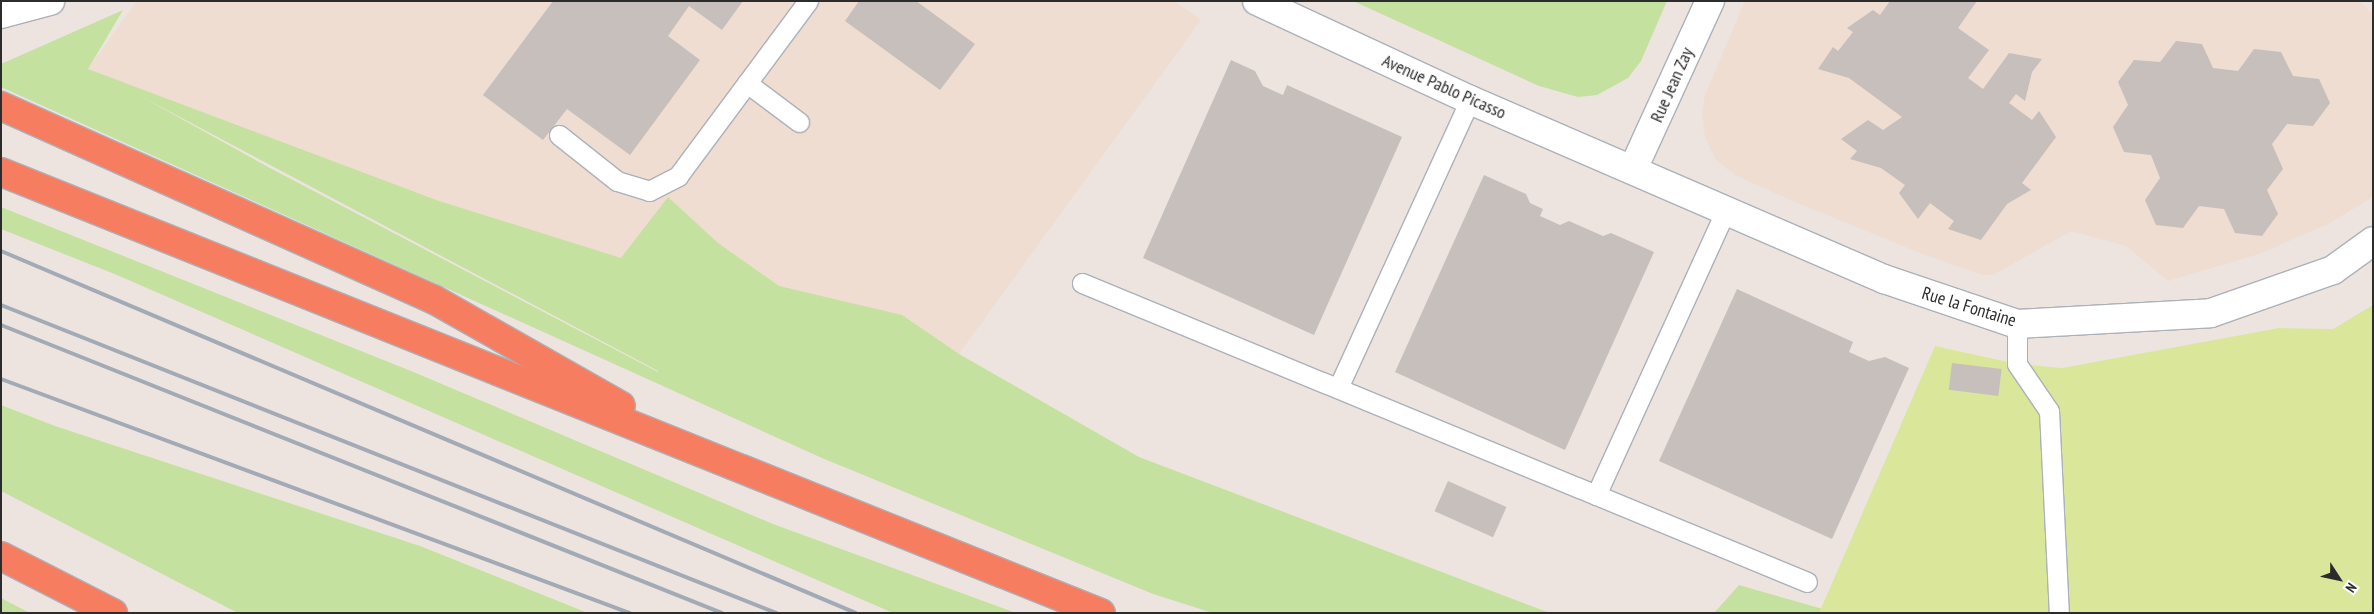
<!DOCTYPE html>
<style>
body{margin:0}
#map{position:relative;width:2374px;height:614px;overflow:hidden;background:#ede4e0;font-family:"PT Sans Narrow",sans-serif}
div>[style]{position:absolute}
.education>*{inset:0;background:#eeddd0}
.green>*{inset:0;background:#c5e19f}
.pitch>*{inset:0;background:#dae79b}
.building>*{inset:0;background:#c6bfbb;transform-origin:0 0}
.roads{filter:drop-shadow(1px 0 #acb1b8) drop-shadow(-1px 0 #acb1b8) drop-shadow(0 1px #acb1b8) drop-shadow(0 -1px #acb1b8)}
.service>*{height:19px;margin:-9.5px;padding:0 9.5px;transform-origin:9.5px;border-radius:9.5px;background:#fff}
.minor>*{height:28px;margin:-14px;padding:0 14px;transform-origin:14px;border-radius:14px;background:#fff}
.motorway>*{height:28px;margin:-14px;padding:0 14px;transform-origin:14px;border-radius:14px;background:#f77d61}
.rail>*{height:4px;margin:-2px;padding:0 2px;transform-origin:2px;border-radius:2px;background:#a2aab5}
span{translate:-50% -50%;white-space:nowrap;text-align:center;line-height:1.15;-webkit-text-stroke:4.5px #fff;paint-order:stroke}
.street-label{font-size:18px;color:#2c2c2c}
.frame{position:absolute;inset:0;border:2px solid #2c2c2c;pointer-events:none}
.north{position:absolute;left:2314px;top:554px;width:50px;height:50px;-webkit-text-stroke:4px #fff;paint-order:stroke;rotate:125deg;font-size:14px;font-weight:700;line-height:20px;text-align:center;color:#2c2c2c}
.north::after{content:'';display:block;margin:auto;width:18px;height:22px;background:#2c2c2c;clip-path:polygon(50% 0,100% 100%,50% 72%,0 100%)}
</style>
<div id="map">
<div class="education">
<div style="clip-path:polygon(137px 1px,1174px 1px,1201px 20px,909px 423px,88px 69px)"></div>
<div style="clip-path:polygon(1745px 1px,2359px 1px,2373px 14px,2373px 197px,2328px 224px,2259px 254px,2168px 281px,2126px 246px,2071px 231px,1993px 275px,1983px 275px,1925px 255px,1788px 199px,1735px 175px,1716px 160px,1705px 137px,1702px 113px,1705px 95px)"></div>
</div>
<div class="green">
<div style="clip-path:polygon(1353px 1px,1555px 2px,1667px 1px,1641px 61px,1628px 78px,1597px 95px,1578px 97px,1539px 86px)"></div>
<div style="clip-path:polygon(evenodd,123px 10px,88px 69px,439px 201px,621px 258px,668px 197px,718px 243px,779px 286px,902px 315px,959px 354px,1139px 457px,1550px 613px,1213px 613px,1153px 594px,822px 458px,1px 87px,1px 64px,123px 10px,142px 97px,658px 371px,658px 372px,270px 168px,142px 97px)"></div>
<div style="clip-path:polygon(1px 207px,411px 371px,773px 524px,1016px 613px,893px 613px,117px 275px,1px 229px)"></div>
<div style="clip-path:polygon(1px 405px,55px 426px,420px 546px,588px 613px,238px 613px,1px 491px)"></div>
<div style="clip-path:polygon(1739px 585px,1837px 613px,1714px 613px)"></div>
<div style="clip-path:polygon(1px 598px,30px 613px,1px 613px)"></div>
</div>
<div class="pitch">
<div style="clip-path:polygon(2373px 305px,2373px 613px,1819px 613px,1935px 346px,2017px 364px,2062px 368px,2279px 328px,2333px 329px)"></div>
</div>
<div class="building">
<div style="clip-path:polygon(553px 1px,743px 1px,722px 30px,689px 6px,668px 36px,700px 60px,630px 155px,567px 109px,543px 140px,483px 95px)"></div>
<div style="clip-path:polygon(859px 1px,916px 1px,975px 44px,940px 90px,845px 21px)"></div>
<div style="clip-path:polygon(1890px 1px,1977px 1px,1958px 28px,1989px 50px,1968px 78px,1983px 89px,2009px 53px,2042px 59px,2032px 72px,2025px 101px,2016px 94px,2009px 103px,2032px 120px,2039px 111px,2056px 137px,2022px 183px,2031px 190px,2007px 204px,1981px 240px,1948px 229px,1954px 221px,1930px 203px,1918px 219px,1899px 193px,1905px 185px,1881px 168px,1850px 159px,1857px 151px,1841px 139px,1868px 120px,1883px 130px,1902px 117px,1849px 78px,1818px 69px,1833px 47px,1838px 51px,1853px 32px,1847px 28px,1873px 10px,1880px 15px)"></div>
<div style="clip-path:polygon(2176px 41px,2202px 44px,2213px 68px,2238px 71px,2254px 49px,2281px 52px,2293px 76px,2319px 79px,2330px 103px,2313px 126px,2287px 124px,2272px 144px,2283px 169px,2267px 190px,2278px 214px,2262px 236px,2235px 233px,2224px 209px,2199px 206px,2183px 228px,2156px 225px,2145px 200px,2160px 178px,2151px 155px,2124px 152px,2113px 127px,2128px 105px,2118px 82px,2134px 60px,2160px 62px)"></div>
<div style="clip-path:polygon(1231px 60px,1255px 71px,1263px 86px,1283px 95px,1287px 85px,1402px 137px,1314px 335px,1143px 258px)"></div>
<div style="clip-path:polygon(1484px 175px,1526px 194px,1530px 203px,1543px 209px,1540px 216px,1560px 225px,1569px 221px,1603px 236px,1611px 233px,1654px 252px,1565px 450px,1395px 372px)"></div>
<div style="clip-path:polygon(1737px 289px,1853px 342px,1849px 352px,1869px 361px,1885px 357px,1909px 368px,1832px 539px,1659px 461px)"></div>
<div style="left:1952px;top:363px;width:50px;height:27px;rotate:7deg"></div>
<div style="left:1448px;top:481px;width:64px;height:33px;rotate:24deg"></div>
</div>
<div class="roads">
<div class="service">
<div style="left:747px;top:83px;width:65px;rotate:36.9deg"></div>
<div style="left:559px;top:135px;width:74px;rotate:38.4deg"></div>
<div style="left:617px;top:181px;width:34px;rotate:17deg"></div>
<div style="left:649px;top:191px;width:33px;rotate:-27deg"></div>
<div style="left:678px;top:176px;width:218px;rotate:-53.4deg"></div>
<div style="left:1082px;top:283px;width:784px;rotate:22.41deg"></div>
<div style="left:2017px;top:324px;width:40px;rotate:90deg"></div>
<div style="left:2017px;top:364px;width:57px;rotate:55.8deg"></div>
<div style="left:2049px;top:411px;width:202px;rotate:87.2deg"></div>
<div style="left:1338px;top:388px;width:317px;rotate:-65.4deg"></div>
<div style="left:1596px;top:495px;width:313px;rotate:-65.5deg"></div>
</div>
<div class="minor">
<div style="left:1257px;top:1px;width:235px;rotate:24.9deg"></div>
<div style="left:1470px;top:100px;width:451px;rotate:23.4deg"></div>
<div style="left:1884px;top:279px;width:140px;rotate:18.7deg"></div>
<div style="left:2017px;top:324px;width:194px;rotate:-3.2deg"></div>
<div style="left:2211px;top:313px;width:129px;rotate:-19.4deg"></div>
<div style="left:2333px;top:270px;width:49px;rotate:-35.9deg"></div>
<div style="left:1px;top:14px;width:51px;rotate:-14.9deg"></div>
<div style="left:1633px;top:169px;width:185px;rotate:-65.4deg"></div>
</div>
<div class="motorway">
<div style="left:1px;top:106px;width:473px;rotate:24.1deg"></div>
<div style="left:433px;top:299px;width:216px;rotate:29.6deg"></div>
<div style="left:1px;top:172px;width:1185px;rotate:21.85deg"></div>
<div style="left:1px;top:556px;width:126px;rotate:27deg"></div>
</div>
</div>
<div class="rail">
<div style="left:1px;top:251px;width:928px;rotate:22.95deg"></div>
<div style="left:1px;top:305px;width:834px;rotate:21.67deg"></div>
<div style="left:1px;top:325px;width:776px;rotate:21.77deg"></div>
<div style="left:1px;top:379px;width:671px;rotate:20.41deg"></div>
</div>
<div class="street-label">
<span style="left:1672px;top:85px;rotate:-66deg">Rue Jean Zay</span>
<span style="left:1444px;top:87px;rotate:24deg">Avenue Pablo Picasso</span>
<span style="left:1969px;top:307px;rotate:17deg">Rue la Fontaine</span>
</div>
<div class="frame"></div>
<div class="north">N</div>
</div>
